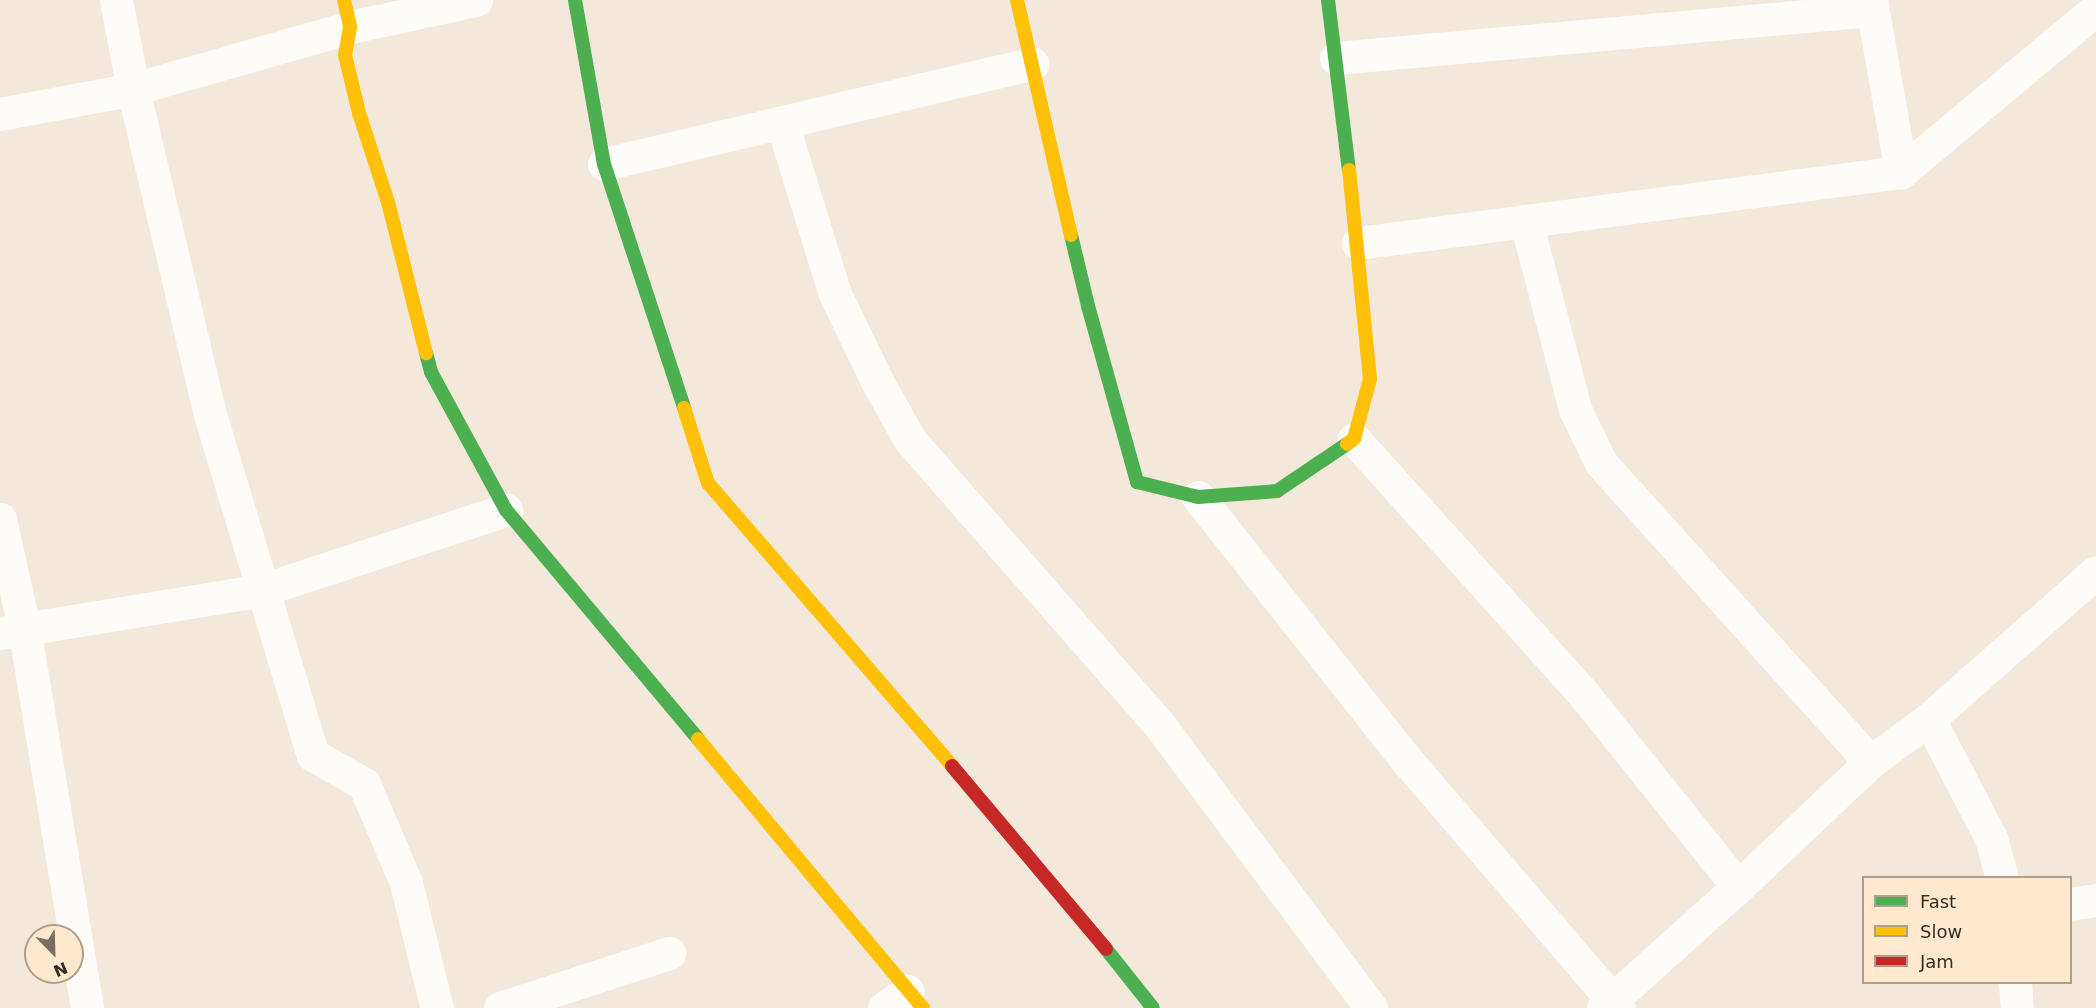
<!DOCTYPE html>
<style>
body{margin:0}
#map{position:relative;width:2096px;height:1008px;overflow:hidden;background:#f4e8da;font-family:"DejaVu Sans",sans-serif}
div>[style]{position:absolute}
.street>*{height:33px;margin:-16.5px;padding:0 16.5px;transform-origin:16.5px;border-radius:16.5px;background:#fdfcf9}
.fast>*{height:14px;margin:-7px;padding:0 7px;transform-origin:7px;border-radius:7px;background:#4caf50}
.slow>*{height:14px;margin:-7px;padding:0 7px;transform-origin:7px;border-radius:7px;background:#ffc107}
.jam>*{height:14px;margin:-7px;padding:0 7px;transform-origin:7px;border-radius:7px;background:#c62828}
span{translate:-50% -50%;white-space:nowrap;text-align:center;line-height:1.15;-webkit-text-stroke:4.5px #fee9cf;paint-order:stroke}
.legend{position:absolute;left:1862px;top:876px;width:210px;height:108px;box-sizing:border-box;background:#fee9cf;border:2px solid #ae9e8b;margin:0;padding:8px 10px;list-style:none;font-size:18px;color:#352d24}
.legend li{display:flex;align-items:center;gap:12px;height:30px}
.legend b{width:30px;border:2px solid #ae9e8b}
.north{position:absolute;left:24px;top:924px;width:60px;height:60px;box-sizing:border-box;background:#fee9cf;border:2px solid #ae9e8b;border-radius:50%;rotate:157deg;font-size:16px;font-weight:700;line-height:24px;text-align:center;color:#352d24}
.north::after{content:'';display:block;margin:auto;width:21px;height:27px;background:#786e64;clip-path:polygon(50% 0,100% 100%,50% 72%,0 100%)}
</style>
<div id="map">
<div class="street">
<div style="left:116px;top:0;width:91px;rotate:79.2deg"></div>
<div style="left:133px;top:89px;width:338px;rotate:76.7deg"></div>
<div style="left:211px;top:418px;width:352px;rotate:73.2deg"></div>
<div style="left:313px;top:755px;width:59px;rotate:29.6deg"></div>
<div style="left:364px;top:784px;width:108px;rotate:67deg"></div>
<div style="left:406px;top:883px;width:129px;rotate:76.1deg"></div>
<div style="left:1871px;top:0;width:175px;rotate:80.1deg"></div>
<div style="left:1901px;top:172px;width:254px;rotate:-39.9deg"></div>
<div style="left:1336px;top:58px;width:538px;rotate:-5.12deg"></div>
<div style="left:0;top:114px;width:135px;rotate:-10.6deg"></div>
<div style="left:133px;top:89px;width:226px;rotate:-15.9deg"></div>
<div style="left:350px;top:27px;width:129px;rotate:-12.1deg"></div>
<div style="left:782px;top:123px;width:179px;rotate:72.8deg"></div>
<div style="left:835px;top:294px;width:97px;rotate:64.2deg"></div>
<div style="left:877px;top:381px;width:68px;rotate:60.8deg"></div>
<div style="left:910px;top:440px;width:376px;rotate:48.8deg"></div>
<div style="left:1158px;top:723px;width:356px;rotate:53.2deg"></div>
<div style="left:604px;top:164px;width:440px;rotate:-13.2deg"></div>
<div style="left:1526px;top:221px;width:194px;rotate:75.4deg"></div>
<div style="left:1575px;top:409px;width:60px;rotate:64.3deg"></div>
<div style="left:1601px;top:463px;width:402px;rotate:48deg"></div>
<div style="left:1358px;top:243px;width:548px;rotate:-7.45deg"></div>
<div style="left:1354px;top:439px;width:341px;rotate:48deg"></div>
<div style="left:1582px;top:692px;width:250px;rotate:51.3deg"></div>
<div style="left:1198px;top:497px;width:341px;rotate:51.6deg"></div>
<div style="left:1410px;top:764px;width:321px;rotate:49.4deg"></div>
<div style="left:0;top:519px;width:111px;rotate:77.5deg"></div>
<div style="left:24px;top:627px;width:386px;rotate:80.6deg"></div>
<div style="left:0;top:633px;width:266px;rotate:-9.3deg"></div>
<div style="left:262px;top:590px;width:257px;rotate:-18.2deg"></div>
<div style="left:1929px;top:719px;width:134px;rotate:62.5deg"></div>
<div style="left:1991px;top:838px;width:41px;rotate:74.6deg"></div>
<div style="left:2070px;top:904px;width:26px;rotate:-9deg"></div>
<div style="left:2015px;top:982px;width:26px;rotate:86deg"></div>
<div style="left:500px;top:1008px;width:178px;rotate:-18deg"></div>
<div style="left:884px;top:1008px;width:29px;rotate:-35deg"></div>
<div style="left:1603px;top:1008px;width:181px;rotate:-41.9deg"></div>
<div style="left:1738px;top:887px;width:182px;rotate:-43.4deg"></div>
<div style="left:1870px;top:762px;width:73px;rotate:-36.1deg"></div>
<div style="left:1929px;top:719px;width:222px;rotate:-41.4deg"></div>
</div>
<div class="fast">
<div style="left:575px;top:0;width:167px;rotate:80deg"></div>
<div style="left:604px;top:164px;width:257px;rotate:71.8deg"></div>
<div style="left:1328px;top:0;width:171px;rotate:83deg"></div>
<div style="left:1071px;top:235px;width:73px;rotate:76.5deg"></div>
<div style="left:1088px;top:306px;width:183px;rotate:74.4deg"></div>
<div style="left:1137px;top:482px;width:63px;rotate:13.8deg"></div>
<div style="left:1198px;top:497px;width:79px;rotate:-4.3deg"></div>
<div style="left:1277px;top:491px;width:84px;rotate:-33.9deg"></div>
<div style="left:426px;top:353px;width:20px;rotate:75deg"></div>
<div style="left:431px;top:372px;width:157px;rotate:61.5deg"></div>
<div style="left:506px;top:510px;width:299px;rotate:50deg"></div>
<div style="left:1106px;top:949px;width:75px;rotate:51.5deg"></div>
</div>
<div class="slow">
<div style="left:344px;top:0;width:28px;rotate:77deg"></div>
<div style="left:350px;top:27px;width:28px;rotate:100deg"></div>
<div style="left:345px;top:55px;width:60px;rotate:76.4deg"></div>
<div style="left:359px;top:113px;width:94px;rotate:72deg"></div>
<div style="left:388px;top:202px;width:156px;rotate:75.9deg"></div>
<div style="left:1017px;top:0;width:241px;rotate:77.1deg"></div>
<div style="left:684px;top:408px;width:79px;rotate:72.3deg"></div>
<div style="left:708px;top:483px;width:374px;rotate:49.2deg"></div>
<div style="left:1347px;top:444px;width:9px;rotate:-36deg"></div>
<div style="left:1354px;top:439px;width:62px;rotate:-75.1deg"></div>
<div style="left:1370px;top:379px;width:210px;rotate:-95.7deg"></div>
<div style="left:698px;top:739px;width:351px;rotate:50.1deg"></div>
</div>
<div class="jam">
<div style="left:952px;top:766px;width:239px;rotate:49.9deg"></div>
</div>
<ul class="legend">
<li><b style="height:8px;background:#4caf50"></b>Fast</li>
<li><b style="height:8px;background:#ffc107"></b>Slow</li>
<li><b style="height:8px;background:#c62828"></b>Jam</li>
</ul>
<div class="north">N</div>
</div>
